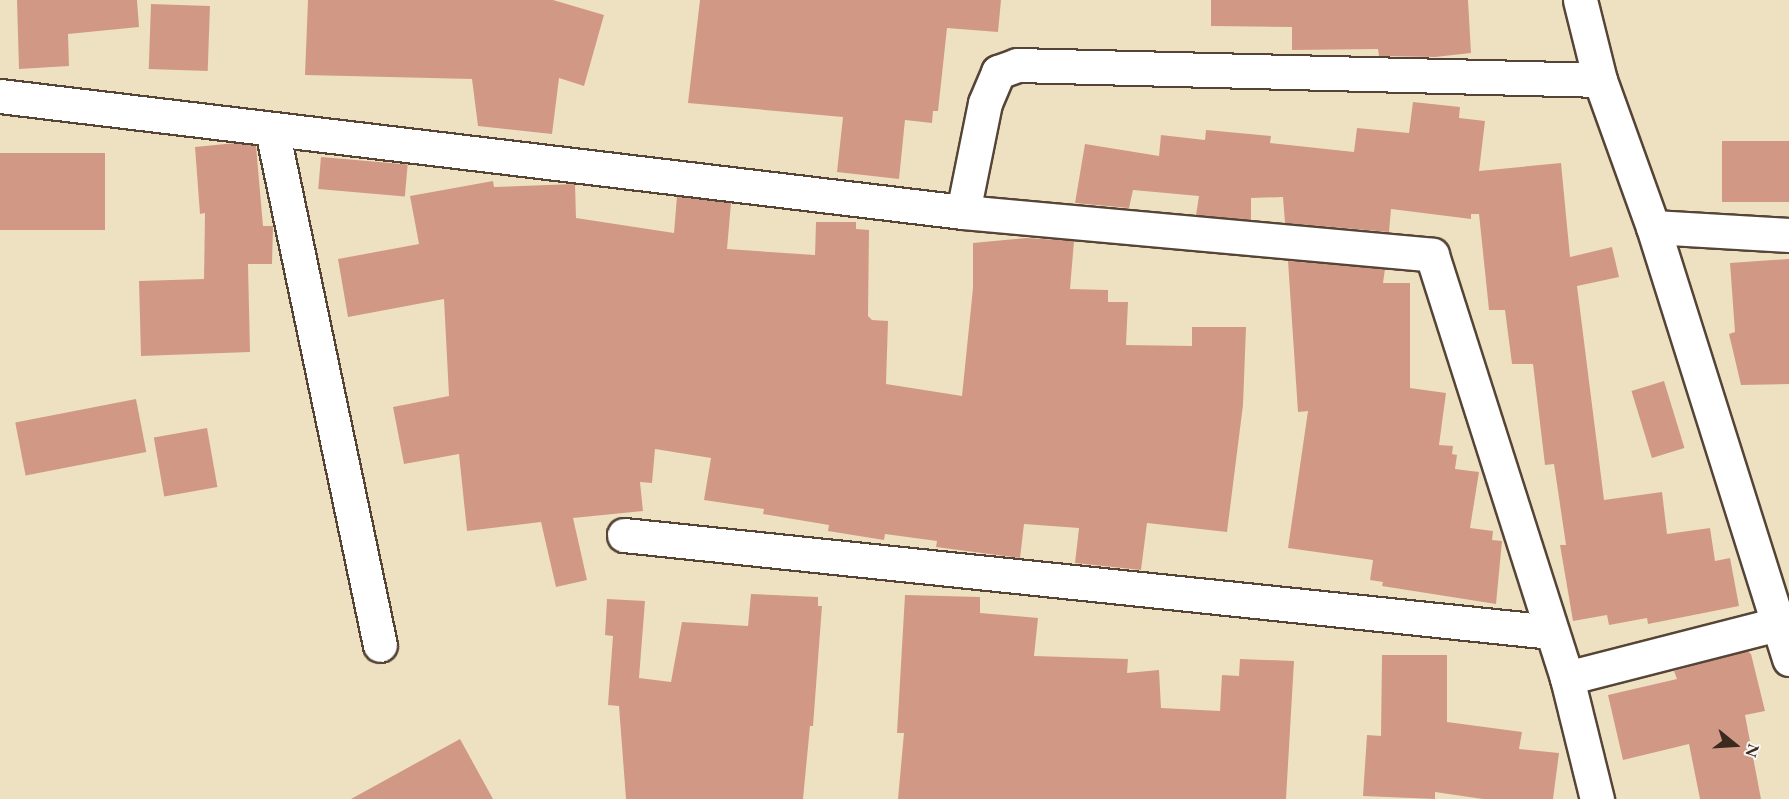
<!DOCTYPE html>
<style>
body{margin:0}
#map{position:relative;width:1789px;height:799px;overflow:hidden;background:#eee1c2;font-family:"EB Garamond",serif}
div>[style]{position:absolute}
.building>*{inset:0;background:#d19985;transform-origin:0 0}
.roads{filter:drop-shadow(2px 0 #564537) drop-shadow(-2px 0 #564537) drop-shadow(0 2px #564537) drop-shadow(0 -2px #564537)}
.minor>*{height:33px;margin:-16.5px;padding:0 16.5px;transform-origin:16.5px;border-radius:16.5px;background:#fff}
span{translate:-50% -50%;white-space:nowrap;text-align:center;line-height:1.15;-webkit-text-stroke:6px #f6f6f2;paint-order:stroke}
.north{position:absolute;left:1705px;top:715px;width:60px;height:60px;-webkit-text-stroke:4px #f6f6f2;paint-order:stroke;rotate:108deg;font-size:16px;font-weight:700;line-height:24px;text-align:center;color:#3b2a1e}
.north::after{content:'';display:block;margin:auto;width:21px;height:27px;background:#3b2a1e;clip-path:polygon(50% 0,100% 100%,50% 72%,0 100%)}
</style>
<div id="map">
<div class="building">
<div style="clip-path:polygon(17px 0,137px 0,139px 27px,68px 34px,69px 66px,19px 69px)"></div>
<div style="clip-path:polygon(308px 0,553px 0,604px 15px,584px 86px,559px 78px,552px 134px,478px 126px,472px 79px,305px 75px)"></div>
<div style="clip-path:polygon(700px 0,1001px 0,998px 32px,947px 28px,938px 111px,933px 111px,932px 123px,905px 120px,899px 179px,837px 172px,843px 117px,688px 103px)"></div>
<div style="clip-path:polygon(1211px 0,1468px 0,1471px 53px,1435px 57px,1379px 56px,1378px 49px,1292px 50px,1292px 27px,1211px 26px)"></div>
<div style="left:151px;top:4px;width:59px;height:65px;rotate:2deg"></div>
<div style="clip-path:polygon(1413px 102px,1460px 107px,1459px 118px,1485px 121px,1479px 171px,1561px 163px,1570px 257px,1612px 247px,1619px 277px,1577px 286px,1604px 500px,1662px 492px,1667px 534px,1710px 528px,1715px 561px,1730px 558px,1739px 606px,1648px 624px,1647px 618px,1609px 625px,1607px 615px,1573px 621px,1560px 545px,1566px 545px,1554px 464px,1545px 465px,1533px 364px,1512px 364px,1505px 310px,1489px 310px,1479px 214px,1471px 214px,1471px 219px,1391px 209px,1389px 232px,1285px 223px,1283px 197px,1251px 198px,1251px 220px,1196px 215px,1199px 196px,1133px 190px,1129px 208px,1075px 203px,1085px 144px,1159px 156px,1161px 135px,1205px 140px,1206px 130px,1271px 136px,1270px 143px,1354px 152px,1357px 128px,1409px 133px)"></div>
<div style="left:1789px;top:141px;width:61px;height:67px;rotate:90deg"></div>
<div style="clip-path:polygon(236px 143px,256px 146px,263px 226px,273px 226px,272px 264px,248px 264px,250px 352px,141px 356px,139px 281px,204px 279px,205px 213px,200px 214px,195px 147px)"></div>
<div style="left:0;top:153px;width:105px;height:77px"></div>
<div style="left:321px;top:157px;width:87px;height:32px;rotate:5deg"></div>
<div style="clip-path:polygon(493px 181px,494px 187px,575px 184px,576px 218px,674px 233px,677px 196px,731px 203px,727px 249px,815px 255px,816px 222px,856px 222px,856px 229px,869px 230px,868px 316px,872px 320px,888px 321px,886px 384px,962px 396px,973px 288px,973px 243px,1026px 238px,1074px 241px,1070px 289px,1108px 290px,1108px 302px,1128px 302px,1126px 345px,1192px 346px,1192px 327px,1246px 327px,1243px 405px,1227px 532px,1147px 523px,1141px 570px,1075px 563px,1079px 528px,1024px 524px,1020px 558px,936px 547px,937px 541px,885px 534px,884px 540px,828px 531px,829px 525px,763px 514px,764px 509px,704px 500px,711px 458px,655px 449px,652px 483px,640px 482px,643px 511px,573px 518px,587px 580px,556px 587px,541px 522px,467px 531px,459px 454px,404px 464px,393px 407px,449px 396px,444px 299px,348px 317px,338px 259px,419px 244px,410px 196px)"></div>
<div style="clip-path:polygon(1789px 259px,1789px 384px,1741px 385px,1729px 334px,1735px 332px,1730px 263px)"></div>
<div style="clip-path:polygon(1288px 261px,1385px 269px,1383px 283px,1410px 283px,1410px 388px,1446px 393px,1439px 445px,1453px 446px,1452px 454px,1457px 455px,1455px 469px,1479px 472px,1470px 528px,1493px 531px,1492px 540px,1502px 541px,1496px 604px,1382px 586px,1383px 582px,1370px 580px,1373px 560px,1288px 548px,1308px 411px,1298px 412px)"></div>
<div style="left:1664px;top:381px;width:70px;height:34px;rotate:73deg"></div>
<div style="left:136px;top:399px;width:54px;height:123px;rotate:79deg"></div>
<div style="left:207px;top:428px;width:60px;height:54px;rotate:80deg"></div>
<div style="clip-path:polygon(751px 594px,818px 597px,818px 606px,822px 606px,813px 726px,810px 726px,803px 799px,626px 799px,619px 706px,608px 705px,613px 636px,605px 635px,607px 599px,645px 601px,639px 678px,671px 682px,682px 622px,748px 626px)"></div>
<div style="clip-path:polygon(905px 595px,980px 597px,980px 613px,1038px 618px,1034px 656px,1128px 659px,1127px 673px,1159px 670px,1161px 708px,1220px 711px,1222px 675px,1239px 676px,1240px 659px,1294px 661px,1286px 799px,898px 799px,904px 733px,897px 733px)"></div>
<div style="clip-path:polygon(1747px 651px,1751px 654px,1765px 711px,1745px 715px,1761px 799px,1700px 799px,1689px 744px,1623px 760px,1608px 695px,1677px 679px,1674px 671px)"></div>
<div style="clip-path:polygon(1382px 655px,1447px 655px,1447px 722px,1522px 732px,1519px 749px,1559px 753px,1553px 799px,1483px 799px,1435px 792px,1435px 799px,1363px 796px,1367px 735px,1381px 736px)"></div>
<div style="clip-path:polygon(460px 739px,493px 799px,351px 799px)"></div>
</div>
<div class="roads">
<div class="minor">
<div style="left:1580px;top:0;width:82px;rotate:76deg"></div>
<div style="left:1600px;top:80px;width:156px;rotate:70.2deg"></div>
<div style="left:1653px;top:227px;width:453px;rotate:72.5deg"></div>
<div style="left:0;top:96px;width:970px;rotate:6.87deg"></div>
<div style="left:963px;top:212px;width:471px;rotate:5.2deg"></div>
<div style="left:1432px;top:255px;width:444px;rotate:72.3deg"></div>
<div style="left:1567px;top:678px;width:125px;rotate:76.1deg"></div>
<div style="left:272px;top:130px;width:526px;rotate:78.16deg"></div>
<div style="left:963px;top:212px;width:111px;rotate:-78.6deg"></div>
<div style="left:985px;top:103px;width:34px;rotate:-67deg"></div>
<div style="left:998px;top:72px;width:20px;rotate:-20deg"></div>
<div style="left:1017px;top:65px;width:583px;rotate:1.47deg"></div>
<div style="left:1653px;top:227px;width:136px;rotate:3.4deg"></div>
<div style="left:624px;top:535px;width:932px;rotate:5.97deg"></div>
<div style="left:1567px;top:678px;width:218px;rotate:-14.4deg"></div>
</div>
</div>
<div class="north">N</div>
</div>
